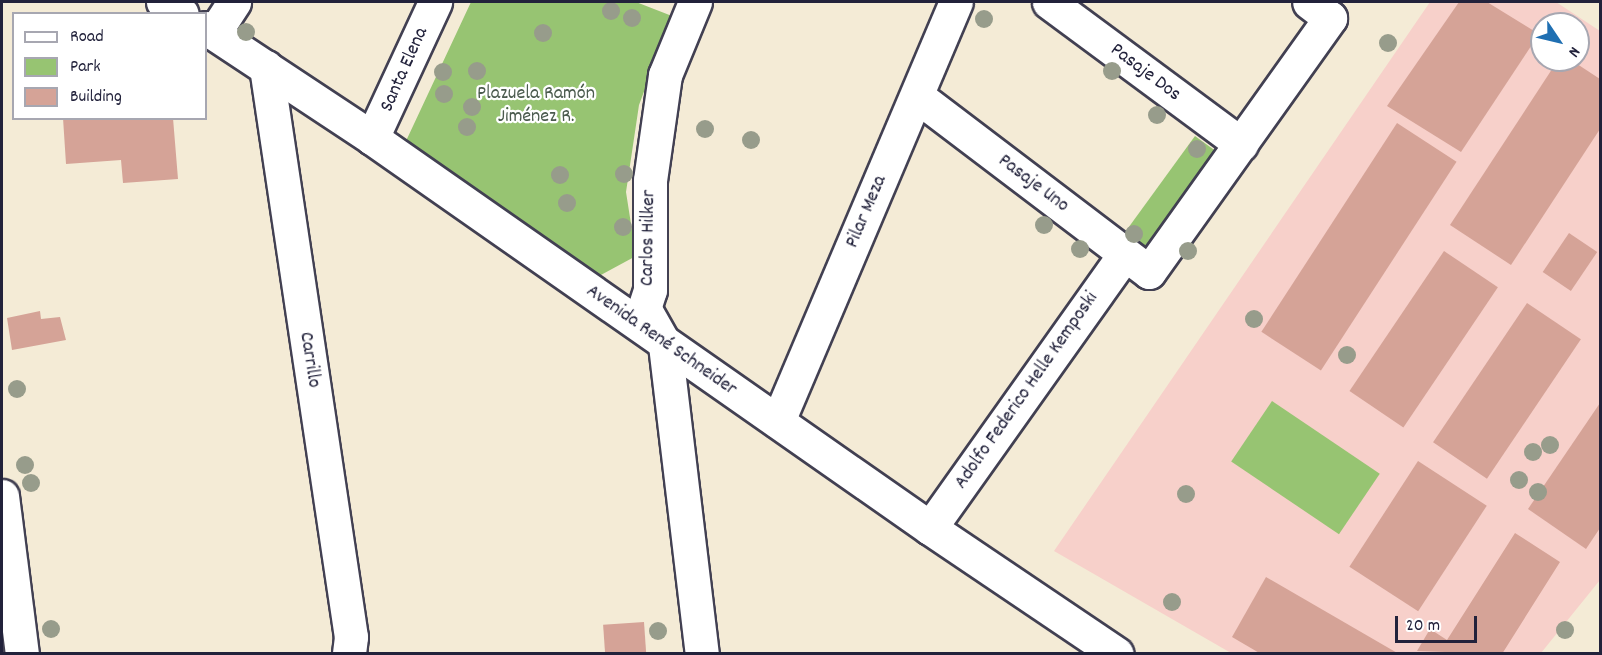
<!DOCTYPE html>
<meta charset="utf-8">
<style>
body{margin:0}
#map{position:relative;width:1602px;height:655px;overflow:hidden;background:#f4ebd6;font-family:Dekko,sans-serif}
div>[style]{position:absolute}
.built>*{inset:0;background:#f7d0ca}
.green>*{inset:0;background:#97c472;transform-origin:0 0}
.building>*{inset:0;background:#d5a397;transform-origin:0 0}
.roads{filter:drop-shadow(2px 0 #424052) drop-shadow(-2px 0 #424052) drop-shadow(0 2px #424052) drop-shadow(0 -2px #424052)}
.minor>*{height:33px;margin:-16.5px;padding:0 16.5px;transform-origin:16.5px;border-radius:16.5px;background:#fff}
.major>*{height:33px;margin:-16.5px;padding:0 16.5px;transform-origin:16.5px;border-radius:16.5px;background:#fff}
.trees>*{width:18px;height:18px;margin:-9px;border-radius:50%;background:#979c8b}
span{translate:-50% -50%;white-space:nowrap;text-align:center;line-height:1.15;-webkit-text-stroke:4.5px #fff;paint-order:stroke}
.street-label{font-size:20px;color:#22223b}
.park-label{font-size:20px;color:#4b5b4e}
.frame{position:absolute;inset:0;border:3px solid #22223b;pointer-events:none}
.legend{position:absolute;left:12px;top:12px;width:195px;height:108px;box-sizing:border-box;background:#fff;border:2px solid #a7a7b1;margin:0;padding:8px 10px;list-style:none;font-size:18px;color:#22223b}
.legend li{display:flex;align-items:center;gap:12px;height:30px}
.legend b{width:30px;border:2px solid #a7a7b1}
.north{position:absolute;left:1530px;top:12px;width:60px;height:60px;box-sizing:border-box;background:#fff;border:2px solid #a7a7b1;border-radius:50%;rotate:125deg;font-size:16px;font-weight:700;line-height:24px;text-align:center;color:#22223b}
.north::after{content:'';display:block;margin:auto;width:21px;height:27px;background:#1f6fb2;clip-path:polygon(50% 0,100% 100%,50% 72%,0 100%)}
.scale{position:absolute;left:1395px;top:616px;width:82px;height:27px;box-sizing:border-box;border:3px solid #22223b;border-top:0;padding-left:8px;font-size:18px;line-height:21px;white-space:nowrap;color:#22223b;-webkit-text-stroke:4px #fff;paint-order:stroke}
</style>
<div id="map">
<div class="built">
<div style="clip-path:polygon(evenodd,1430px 2px,1556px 2px,1600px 31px,1600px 580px,1541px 653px,1231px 653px,1054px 551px,1430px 2px,1542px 24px,1578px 24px,1578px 60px,1542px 60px,1542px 24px)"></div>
</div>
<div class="green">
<div style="clip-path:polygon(471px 2px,636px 2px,672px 16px,639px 105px,626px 192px,636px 256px,599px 276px,406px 141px)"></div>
<div style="left:1195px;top:136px;width:37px;height:128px;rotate:36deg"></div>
<div style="left:1272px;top:401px;width:130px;height:73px;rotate:34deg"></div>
</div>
<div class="building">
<div style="clip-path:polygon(1459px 2px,1487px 2px,1539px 34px,1461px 152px,1387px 106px)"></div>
<div style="clip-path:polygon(1558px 60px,1571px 60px,1600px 79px,1600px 129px,1511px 265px,1450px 225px)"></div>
<div style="clip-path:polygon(63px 118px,173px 118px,178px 179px,123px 183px,121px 160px,66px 164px)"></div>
<div style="left:1397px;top:123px;width:71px;height:249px;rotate:33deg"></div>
<div style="left:1569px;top:233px;width:34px;height:47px;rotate:34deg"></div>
<div style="left:1444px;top:251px;width:65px;height:169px;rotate:34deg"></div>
<div style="left:1527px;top:303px;width:65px;height:168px;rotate:34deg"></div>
<div style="clip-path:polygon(40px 311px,41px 319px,60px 317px,66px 340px,12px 350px,7px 318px)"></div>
<div style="clip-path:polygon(1600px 403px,1600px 528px,1586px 549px,1528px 509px)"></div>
<div style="left:1418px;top:461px;width:82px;height:126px;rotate:33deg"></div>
<div style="clip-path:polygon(1515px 533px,1560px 562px,1502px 654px,1417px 651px,1430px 629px,1447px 640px)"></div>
<div style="clip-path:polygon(1266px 577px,1399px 654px,1261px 654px,1232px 637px)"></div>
<div style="left:644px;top:622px;width:32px;height:41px;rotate:86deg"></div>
</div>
<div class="roads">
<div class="minor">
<div style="left:695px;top:2px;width:79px;rotate:112.3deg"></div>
<div style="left:665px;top:75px;width:106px;rotate:98.1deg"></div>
<div style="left:650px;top:180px;width:110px;rotate:90deg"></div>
<div style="left:650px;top:290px;width:19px;rotate:108deg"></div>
<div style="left:644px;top:308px;width:43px;rotate:60.4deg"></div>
<div style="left:665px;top:345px;width:311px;rotate:83.2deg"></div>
<div style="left:1049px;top:2px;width:239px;rotate:36.5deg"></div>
<div style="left:214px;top:33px;width:37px;rotate:-57deg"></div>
<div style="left:266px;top:67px;width:576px;rotate:81.52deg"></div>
<div style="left:351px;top:637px;width:17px;rotate:97deg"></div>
<div style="left:917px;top:96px;width:291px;rotate:37.2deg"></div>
<div style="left:1149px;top:272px;width:312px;rotate:-54.5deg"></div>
<div style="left:1330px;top:18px;width:26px;rotate:-143deg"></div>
<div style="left:372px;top:138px;width:150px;rotate:-65.1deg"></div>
<div style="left:778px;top:421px;width:455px;rotate:-67deg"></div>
<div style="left:2px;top:496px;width:159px;rotate:82.8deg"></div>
<div style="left:930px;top:528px;width:336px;rotate:-54.6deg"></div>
</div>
<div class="major">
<div style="left:163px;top:2px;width:22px;rotate:32deg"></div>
<div style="left:206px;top:28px;width:199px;rotate:33.5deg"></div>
<div style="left:372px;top:138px;width:681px;rotate:34.95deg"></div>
<div style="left:930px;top:528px;width:225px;rotate:34deg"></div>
</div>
</div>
<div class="trees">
<div style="left:611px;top:11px"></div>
<div style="left:632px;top:18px"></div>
<div style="left:984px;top:19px"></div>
<div style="left:246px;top:32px"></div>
<div style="left:543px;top:33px"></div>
<div style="left:1388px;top:43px"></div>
<div style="left:477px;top:71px"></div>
<div style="left:1112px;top:71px"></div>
<div style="left:443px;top:72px"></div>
<div style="left:444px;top:94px"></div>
<div style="left:472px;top:107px"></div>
<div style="left:1157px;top:115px"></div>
<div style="left:467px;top:127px"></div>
<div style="left:705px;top:129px"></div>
<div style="left:751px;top:140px"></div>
<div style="left:1197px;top:149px"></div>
<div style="left:624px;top:174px"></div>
<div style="left:560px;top:175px"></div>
<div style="left:567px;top:203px"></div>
<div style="left:1044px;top:225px"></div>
<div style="left:623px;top:227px"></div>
<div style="left:1134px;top:234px"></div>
<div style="left:1080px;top:249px"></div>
<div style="left:1188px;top:251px"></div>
<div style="left:1254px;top:319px"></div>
<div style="left:1347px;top:355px"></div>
<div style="left:17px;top:389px"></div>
<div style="left:1550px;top:445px"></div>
<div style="left:1533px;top:452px"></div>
<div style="left:25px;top:465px"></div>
<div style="left:1519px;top:480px"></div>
<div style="left:31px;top:483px"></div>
<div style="left:1538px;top:492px"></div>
<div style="left:1186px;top:494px"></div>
<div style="left:1172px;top:602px"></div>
<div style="left:51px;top:629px"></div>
<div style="left:1565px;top:630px"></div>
<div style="left:658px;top:631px"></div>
</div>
<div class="street-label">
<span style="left:405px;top:70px;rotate:-66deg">Santa Elena</span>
<span style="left:1145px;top:73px;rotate:37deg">Pasaje Dos</span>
<span style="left:1033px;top:184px;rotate:37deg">Pasaje Uno</span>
<span style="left:867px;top:212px;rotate:-67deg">Pilar Meza</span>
<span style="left:649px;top:238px;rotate:-89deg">Carlos Hilker</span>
<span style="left:661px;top:341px;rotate:35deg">Avenida René Schneider</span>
<span style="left:309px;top:360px;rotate:81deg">Carrillo</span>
<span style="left:1027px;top:391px;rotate:-55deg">Adolfo Federico Helle Kemposki</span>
</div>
<div class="park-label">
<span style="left:536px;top:106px">Plazuela Ramón<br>Jiménez R.</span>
</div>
<div class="frame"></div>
<ul class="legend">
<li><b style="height:8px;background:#fff"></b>Road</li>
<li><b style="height:16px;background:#97c472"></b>Park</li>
<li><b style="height:16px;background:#d5a397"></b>Building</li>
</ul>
<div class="north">N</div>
<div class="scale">20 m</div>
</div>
